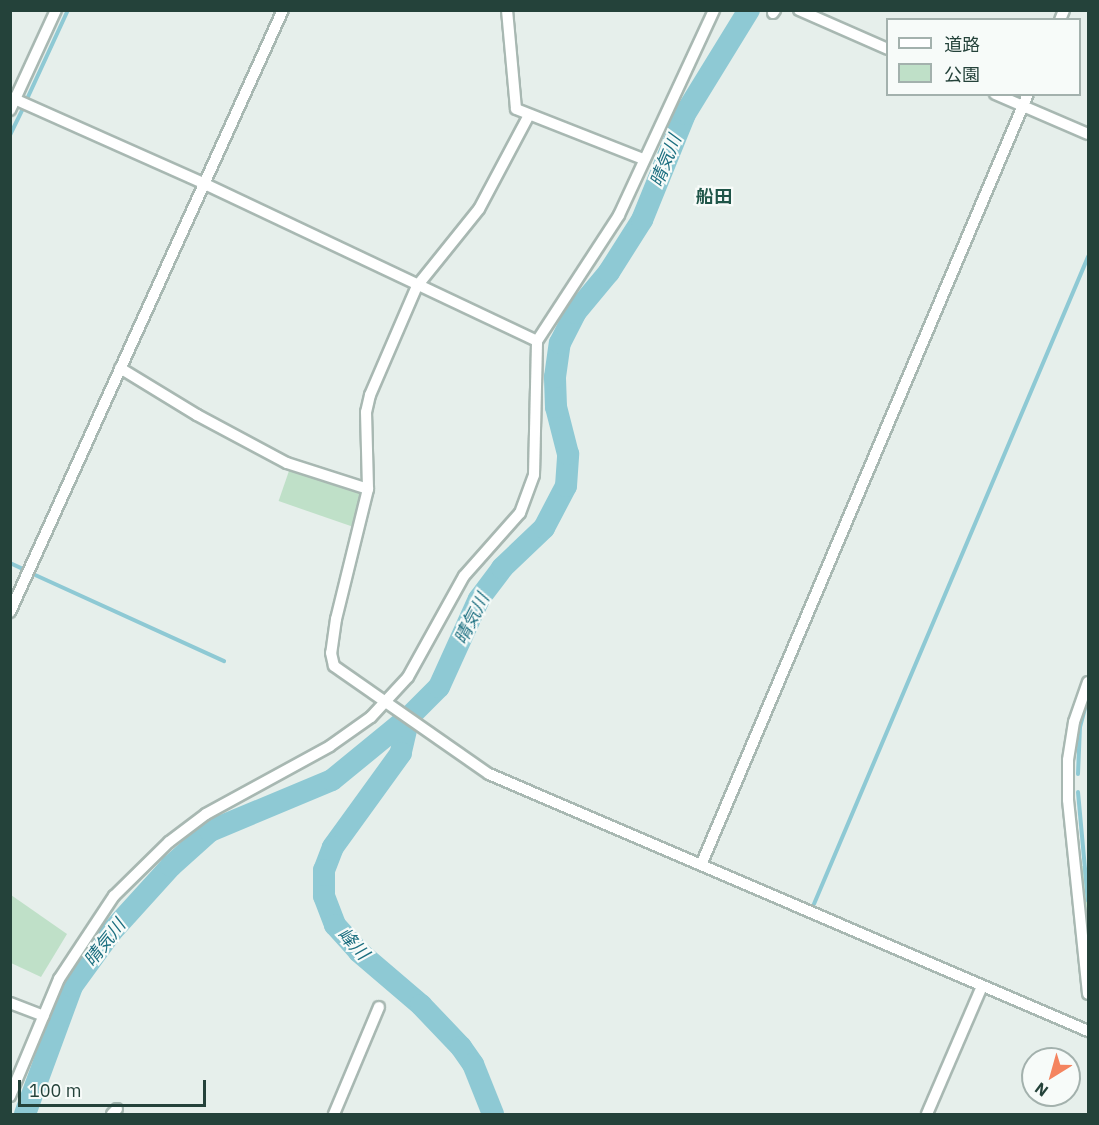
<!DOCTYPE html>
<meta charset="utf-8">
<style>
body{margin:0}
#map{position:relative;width:1099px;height:1125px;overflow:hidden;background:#e6efeb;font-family:"IBM Plex Sans","Noto Sans JP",sans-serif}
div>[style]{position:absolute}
.green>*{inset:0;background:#bfe0c8;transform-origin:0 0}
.stream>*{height:4px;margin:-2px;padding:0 2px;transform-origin:2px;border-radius:2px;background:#8ec9d4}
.river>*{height:22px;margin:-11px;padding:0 11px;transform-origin:11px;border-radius:11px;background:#8ec9d4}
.roads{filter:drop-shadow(2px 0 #a8b8b2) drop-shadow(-2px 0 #a8b8b2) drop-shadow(0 2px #a8b8b2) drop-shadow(0 -2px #a8b8b2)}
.minor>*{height:10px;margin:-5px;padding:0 5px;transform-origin:5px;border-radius:5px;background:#fff}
span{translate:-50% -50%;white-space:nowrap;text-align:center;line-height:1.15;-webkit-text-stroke:4.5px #f7fbf9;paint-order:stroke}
.water-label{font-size:18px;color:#1c6f80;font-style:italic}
.neighbourhood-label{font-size:18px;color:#1f5548;font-weight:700}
.frame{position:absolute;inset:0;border:12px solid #24423a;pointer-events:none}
.legend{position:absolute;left:886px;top:18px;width:195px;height:78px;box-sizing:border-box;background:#f7fbf9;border:2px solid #a3b1ad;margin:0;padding:8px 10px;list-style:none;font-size:18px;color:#24423a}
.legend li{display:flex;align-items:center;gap:12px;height:30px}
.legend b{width:30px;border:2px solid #a3b1ad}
.north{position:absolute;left:1021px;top:1047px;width:60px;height:60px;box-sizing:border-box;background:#f7fbf9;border:2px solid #a3b1ad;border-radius:50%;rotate:217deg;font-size:16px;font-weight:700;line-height:24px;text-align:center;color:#24423a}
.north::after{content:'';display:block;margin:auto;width:21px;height:27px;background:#f4845f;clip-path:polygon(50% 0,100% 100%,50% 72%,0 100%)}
.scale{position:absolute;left:18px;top:1080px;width:188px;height:27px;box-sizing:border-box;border:3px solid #24423a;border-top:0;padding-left:8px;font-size:18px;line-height:21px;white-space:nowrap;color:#24423a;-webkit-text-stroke:4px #f7fbf9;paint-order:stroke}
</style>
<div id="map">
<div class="green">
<div style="left:290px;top:468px;width:77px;height:35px;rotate:19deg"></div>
<div style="clip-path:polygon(1082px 866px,1088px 868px,1088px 929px,1086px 927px)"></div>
<div style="clip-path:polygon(11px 895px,67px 934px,41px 977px,11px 963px)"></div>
</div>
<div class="stream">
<div style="left:27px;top:99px;width:98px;rotate:-65.3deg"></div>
<div style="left:10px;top:135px;width:28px;rotate:-64deg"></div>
<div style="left:10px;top:563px;width:17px;rotate:25deg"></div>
<div style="left:33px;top:574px;width:210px;rotate:24.5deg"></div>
<div style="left:1078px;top:774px;width:47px;rotate:-87.6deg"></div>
<div style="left:1080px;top:727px;width:30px;rotate:-75deg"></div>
<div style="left:1078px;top:792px;width:109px;rotate:84.8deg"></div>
<div style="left:814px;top:904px;width:703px;rotate:-67.05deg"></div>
</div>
<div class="river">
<div style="left:409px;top:717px;width:37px;rotate:103deg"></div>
<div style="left:401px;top:753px;width:116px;rotate:125.9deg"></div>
<div style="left:333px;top:847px;width:25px;rotate:111deg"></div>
<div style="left:324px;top:870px;width:26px;rotate:90deg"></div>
<div style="left:324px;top:896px;width:31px;rotate:69deg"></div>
<div style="left:335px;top:925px;width:36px;rotate:48deg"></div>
<div style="left:359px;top:952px;width:82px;rotate:40.5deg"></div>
<div style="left:421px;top:1005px;width:58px;rotate:46.4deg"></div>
<div style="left:461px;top:1047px;width:21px;rotate:55deg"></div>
<div style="left:473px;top:1064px;width:54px;rotate:68.2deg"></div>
<div style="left:25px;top:1114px;width:136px;rotate:-69.8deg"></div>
<div style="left:72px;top:986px;width:68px;rotate:-54deg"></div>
<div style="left:112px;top:931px;width:88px;rotate:-47.8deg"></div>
<div style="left:171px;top:866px;width:52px;rotate:-41.9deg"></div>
<div style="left:210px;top:831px;width:132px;rotate:-22.7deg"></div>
<div style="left:332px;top:780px;width:99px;rotate:-39.3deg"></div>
<div style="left:409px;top:717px;width:42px;rotate:-45deg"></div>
<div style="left:439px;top:687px;width:97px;rotate:-65.6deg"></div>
<div style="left:479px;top:599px;width:39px;rotate:-53deg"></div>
<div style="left:502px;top:568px;width:58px;rotate:-43.6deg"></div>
<div style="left:544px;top:528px;width:47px;rotate:-62.4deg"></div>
<div style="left:566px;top:486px;width:32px;rotate:-86deg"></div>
<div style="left:568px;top:454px;width:49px;rotate:-104.3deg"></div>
<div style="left:556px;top:407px;width:30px;rotate:-92deg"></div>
<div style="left:555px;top:377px;width:34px;rotate:-82deg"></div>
<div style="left:560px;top:343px;width:34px;rotate:-63deg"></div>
<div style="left:575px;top:313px;width:53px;rotate:-50.3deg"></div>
<div style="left:609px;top:272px;width:62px;rotate:-57.6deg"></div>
<div style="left:642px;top:220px;width:114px;rotate:-67.9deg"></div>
<div style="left:685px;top:114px;width:122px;rotate:-58.4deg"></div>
</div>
<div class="roads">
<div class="minor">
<div style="left:507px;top:10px;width:99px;rotate:84.8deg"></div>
<div style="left:516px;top:109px;width:136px;rotate:21.5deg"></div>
<div style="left:799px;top:10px;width:97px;rotate:23.7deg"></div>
<div style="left:773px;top:13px;width:4px;rotate:-56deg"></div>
<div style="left:1060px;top:20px;width:11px;rotate:-68deg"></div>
<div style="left:995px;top:94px;width:101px;rotate:23.3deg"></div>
<div style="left:10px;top:97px;width:214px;rotate:24deg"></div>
<div style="left:205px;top:184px;width:367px;rotate:25.3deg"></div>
<div style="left:10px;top:110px;width:110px;rotate:-65.3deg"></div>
<div style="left:529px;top:115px;width:106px;rotate:118deg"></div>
<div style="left:479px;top:209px;width:99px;rotate:128.8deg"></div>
<div style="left:417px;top:286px;width:119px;rotate:113.3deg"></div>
<div style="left:370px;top:395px;width:17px;rotate:103deg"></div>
<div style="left:366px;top:412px;width:77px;rotate:88.5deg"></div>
<div style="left:368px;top:489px;width:134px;rotate:103.8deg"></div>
<div style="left:336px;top:619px;width:34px;rotate:98deg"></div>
<div style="left:331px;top:653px;width:13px;rotate:77deg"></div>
<div style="left:334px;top:666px;width:189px;rotate:34.9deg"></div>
<div style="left:489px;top:774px;width:652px;rotate:23.22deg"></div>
<div style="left:120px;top:368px;width:90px;rotate:31.4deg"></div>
<div style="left:197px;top:415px;width:102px;rotate:28.1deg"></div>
<div style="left:287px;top:463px;width:85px;rotate:17.8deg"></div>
<div style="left:10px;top:612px;width:661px;rotate:-65.61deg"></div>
<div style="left:1088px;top:682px;width:42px;rotate:109.3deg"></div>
<div style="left:1074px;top:722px;width:38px;rotate:99deg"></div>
<div style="left:1068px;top:760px;width:40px;rotate:90deg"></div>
<div style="left:1068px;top:800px;width:195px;rotate:84.1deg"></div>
<div style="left:701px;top:865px;width:837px;rotate:-67.02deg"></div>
<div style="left:10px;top:1003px;width:36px;rotate:21deg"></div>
<div style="left:10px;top:1096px;width:127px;rotate:-67.3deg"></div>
<div style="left:59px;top:979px;width:100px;rotate:-56.5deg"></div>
<div style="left:114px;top:896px;width:77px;rotate:-44.5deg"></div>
<div style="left:169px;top:842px;width:46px;rotate:-37.1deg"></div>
<div style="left:206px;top:814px;width:141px;rotate:-28.7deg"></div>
<div style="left:330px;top:746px;width:50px;rotate:-35.3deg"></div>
<div style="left:371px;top:717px;width:54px;rotate:-47.2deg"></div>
<div style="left:408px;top:677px;width:115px;rotate:-61deg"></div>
<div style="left:464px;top:576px;width:84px;rotate:-48.4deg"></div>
<div style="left:520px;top:513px;width:40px;rotate:-69.8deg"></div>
<div style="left:534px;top:475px;width:134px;rotate:-88.7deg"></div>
<div style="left:537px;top:341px;width:150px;rotate:-56.9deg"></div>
<div style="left:619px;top:215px;width:226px;rotate:-65.1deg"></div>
<div style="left:112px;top:1114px;width:7px;rotate:-45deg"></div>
<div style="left:334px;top:1114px;width:116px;rotate:-67.2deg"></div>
<div style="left:927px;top:1114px;width:139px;rotate:-66.7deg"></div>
</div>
</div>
<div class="water-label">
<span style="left:666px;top:161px;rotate:-68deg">晴気川</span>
<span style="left:472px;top:619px;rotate:-63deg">晴気川</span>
<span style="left:105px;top:943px;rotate:-52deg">晴気川</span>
<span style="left:353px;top:944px;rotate:47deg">峰川</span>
</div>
<div class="neighbourhood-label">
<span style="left:714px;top:197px">船田</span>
</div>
<div class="frame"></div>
<ul class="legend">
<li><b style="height:8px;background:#fff"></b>道路</li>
<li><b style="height:16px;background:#bfe0c8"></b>公園</li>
</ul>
<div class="north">N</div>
<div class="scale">100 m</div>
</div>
